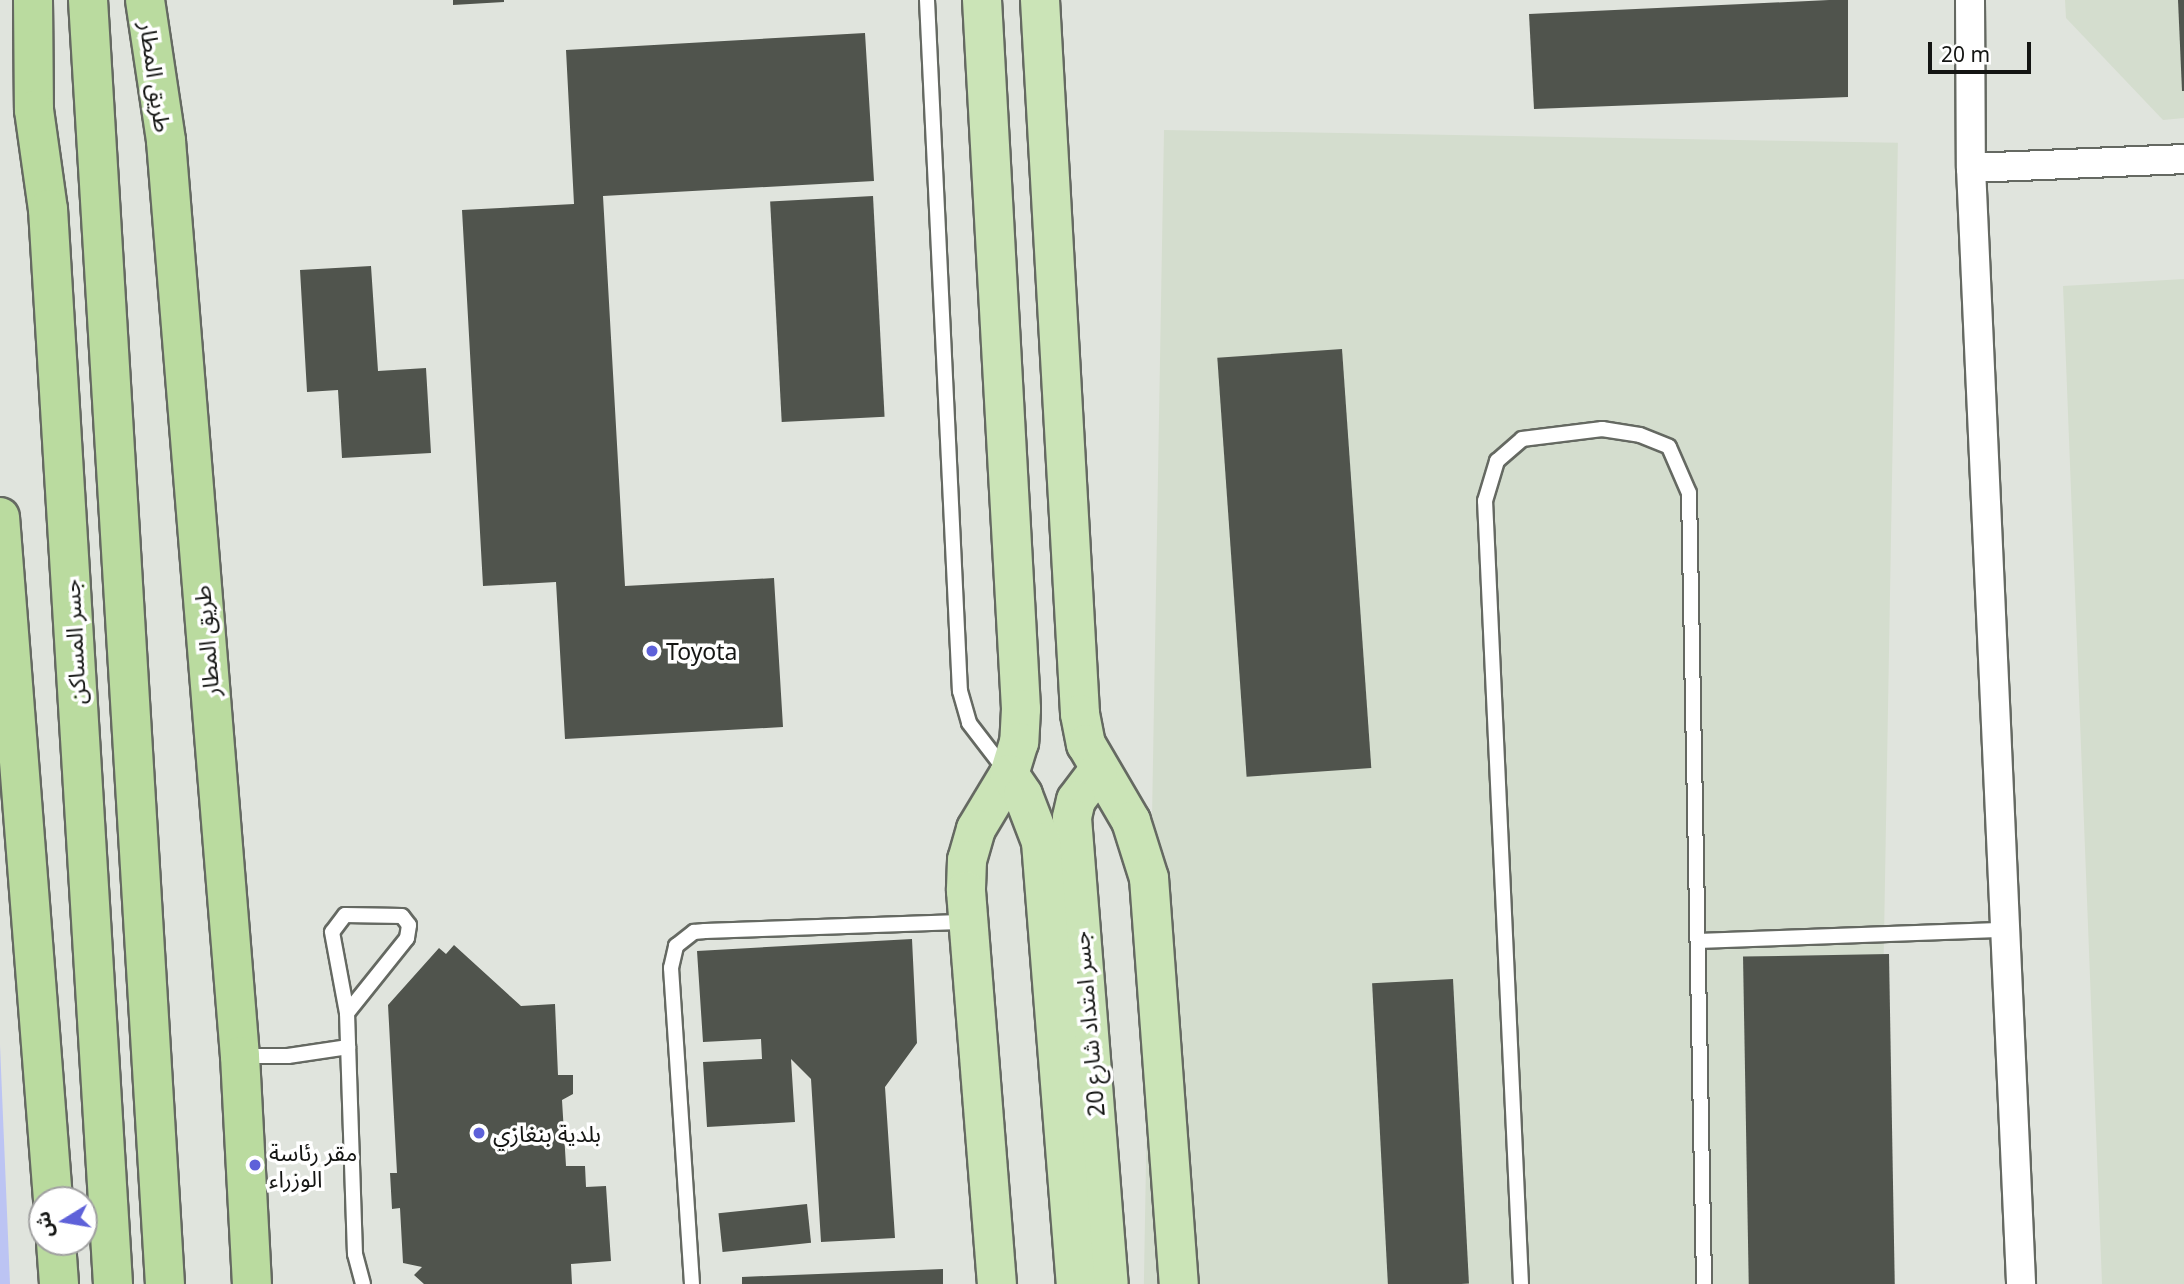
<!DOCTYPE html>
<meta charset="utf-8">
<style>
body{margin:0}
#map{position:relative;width:2184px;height:1284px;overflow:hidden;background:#e0e4dd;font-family:"Noto Sans","Noto Sans Arabic",sans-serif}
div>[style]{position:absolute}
.built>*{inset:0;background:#d4ddce;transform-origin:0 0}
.green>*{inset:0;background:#bcc4f3}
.building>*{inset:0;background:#50544d;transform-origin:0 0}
.roads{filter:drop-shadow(2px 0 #656962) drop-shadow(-2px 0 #656962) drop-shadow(0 2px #656962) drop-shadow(0 -2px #656962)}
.service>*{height:14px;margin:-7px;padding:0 7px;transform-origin:7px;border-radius:7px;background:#fff}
.minor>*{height:28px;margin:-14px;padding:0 14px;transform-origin:14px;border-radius:14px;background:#fff}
.primary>*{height:38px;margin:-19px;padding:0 19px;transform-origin:19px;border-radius:19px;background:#cbe4b7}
.trunk>*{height:38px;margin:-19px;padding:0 19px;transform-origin:19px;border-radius:19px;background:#badb9f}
.dots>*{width:19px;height:19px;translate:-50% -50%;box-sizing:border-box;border:4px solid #fff;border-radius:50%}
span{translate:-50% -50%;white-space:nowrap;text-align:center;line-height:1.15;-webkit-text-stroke:7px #fff;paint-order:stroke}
.street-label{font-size:23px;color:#141513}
.poi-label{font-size:23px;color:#141513}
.left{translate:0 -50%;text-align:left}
.north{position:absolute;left:28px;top:1186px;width:70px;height:70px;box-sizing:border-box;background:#fff;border:2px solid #a1a1a1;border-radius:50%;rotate:259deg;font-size:19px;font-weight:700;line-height:28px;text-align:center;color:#141513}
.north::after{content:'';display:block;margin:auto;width:24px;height:32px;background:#5e61d9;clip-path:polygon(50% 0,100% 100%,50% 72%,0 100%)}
.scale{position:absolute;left:1928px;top:42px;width:103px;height:32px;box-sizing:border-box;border:4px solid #141513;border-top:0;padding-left:9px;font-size:21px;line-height:24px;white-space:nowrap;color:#141513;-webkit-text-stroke:5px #fff;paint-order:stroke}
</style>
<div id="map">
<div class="built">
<div style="clip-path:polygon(2065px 0,2184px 0,2184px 118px,2163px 120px,2066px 18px)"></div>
<div style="left:1164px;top:130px;width:734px;height:1156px;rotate:1deg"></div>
<div style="clip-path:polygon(2184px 279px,2184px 1284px,2102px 1284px,2063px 286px)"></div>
</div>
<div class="green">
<div style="clip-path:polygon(0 1045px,10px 1284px,0 1284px)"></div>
</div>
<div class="building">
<div style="clip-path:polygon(453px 0,504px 0,504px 2px,453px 5px)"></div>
<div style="clip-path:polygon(1829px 0,1848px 0,1848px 97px,1534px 109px,1529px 14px)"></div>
<div style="clip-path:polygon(2178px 0,2184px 0,2184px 91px,2182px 91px)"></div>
<div style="clip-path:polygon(865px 33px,874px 181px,603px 196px,625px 586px,774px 578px,783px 727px,565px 739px,556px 582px,483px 586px,462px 210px,574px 204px,566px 50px)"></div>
<div style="left:873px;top:196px;width:221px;height:103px;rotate:87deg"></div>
<div style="clip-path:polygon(371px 266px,378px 371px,426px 368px,431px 453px,342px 458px,338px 390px,307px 392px,300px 270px)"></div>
<div style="left:1342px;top:349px;width:420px;height:125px;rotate:86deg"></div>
<div style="clip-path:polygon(912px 939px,917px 1043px,885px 1087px,895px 1238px,821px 1242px,811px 1079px,791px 1059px,795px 1122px,707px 1127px,703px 1062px,762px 1059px,761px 1039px,703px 1042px,697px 951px)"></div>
<div style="clip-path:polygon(454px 945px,521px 1006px,555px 1004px,558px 1075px,573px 1075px,573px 1094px,562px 1100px,566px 1166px,585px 1166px,586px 1187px,606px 1186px,611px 1261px,571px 1264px,572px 1284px,424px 1284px,414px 1275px,422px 1267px,403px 1263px,400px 1208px,392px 1209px,390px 1173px,397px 1173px,388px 1005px,439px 948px,446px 954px)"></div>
<div style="left:1889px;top:954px;width:330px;height:146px;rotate:89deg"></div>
<div style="left:1453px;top:979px;width:305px;height:81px;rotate:87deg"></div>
<div style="left:807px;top:1204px;width:39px;height:89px;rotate:84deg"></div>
<div style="clip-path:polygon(943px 1269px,943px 1284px,742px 1284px,742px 1277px)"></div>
</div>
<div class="roads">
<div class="service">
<div style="left:927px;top:0;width:692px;rotate:87.27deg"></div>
<div style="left:960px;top:691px;width:33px;rotate:74deg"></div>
<div style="left:969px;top:723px;width:59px;rotate:52.5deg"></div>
<div style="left:1698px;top:941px;width:307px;rotate:-2.1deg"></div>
<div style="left:347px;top:1013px;width:96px;rotate:-51.3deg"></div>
<div style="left:407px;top:938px;width:13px;rotate:-81deg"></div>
<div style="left:409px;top:925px;width:11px;rotate:-128deg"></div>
<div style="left:402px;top:916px;width:57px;rotate:-179deg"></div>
<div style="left:345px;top:915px;width:21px;rotate:127deg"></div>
<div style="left:332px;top:932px;width:82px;rotate:79.5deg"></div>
<div style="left:347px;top:1013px;width:241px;rotate:88.1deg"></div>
<div style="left:355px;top:1254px;width:31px;rotate:75deg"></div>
<div style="left:242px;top:1056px;width:46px"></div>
<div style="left:288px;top:1056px;width:61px;rotate:-8.5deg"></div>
<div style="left:692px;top:1284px;width:317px;rotate:-93.8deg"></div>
<div style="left:671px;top:968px;width:23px;rotate:-77deg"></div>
<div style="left:676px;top:946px;width:23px;rotate:-38deg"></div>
<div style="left:694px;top:932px;width:11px;rotate:-5deg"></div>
<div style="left:705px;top:931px;width:262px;rotate:-2deg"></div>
<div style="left:1521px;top:1284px;width:784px;rotate:-92.63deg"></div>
<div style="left:1485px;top:501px;width:42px;rotate:-73.3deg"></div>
<div style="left:1497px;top:461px;width:33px;rotate:-41deg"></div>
<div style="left:1522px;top:439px;width:81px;rotate:-7.1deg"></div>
<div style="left:1602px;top:429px;width:38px;rotate:9deg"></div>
<div style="left:1640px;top:435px;width:31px;rotate:22deg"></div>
<div style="left:1669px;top:447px;width:50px;rotate:66.5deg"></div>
<div style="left:1689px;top:493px;width:791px;rotate:88.91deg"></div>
</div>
<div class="minor">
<div style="left:1970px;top:0;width:168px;rotate:89.7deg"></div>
<div style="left:1971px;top:168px;width:1117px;rotate:87.43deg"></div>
<div style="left:1971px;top:168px;width:213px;rotate:-2.4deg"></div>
</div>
<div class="primary">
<div style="left:982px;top:0;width:710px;rotate:86.85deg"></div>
<div style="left:1021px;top:709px;width:33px;rotate:93deg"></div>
<div style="left:1019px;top:742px;width:34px;rotate:107deg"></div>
<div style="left:1009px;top:774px;width:64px;rotate:121deg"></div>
<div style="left:976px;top:829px;width:32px;rotate:106deg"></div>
<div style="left:967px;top:860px;width:31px;rotate:92deg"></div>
<div style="left:966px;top:891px;width:394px;rotate:85.5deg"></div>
<div style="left:1040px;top:0;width:715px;rotate:86.79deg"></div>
<div style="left:1080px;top:714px;width:31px;rotate:79deg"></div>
<div style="left:1086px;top:744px;width:89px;rotate:59.7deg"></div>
<div style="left:1131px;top:821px;width:60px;rotate:72.5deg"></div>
<div style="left:1149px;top:878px;width:407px;rotate:85.8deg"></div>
<div style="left:1098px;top:771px;width:36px;rotate:127deg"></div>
<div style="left:1076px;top:800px;width:18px;rotate:103deg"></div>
<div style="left:1072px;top:818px;width:467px;rotate:85.5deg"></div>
<div style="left:1009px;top:774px;width:25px;rotate:56deg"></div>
<div style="left:1023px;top:795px;width:50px;rotate:69deg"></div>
<div style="left:1041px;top:842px;width:443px;rotate:85.5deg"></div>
</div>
<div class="trunk">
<div style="left:33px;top:0;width:110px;rotate:89.5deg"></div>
<div style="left:34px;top:110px;width:100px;rotate:82deg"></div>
<div style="left:48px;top:209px;width:1077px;rotate:86.54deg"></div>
<div style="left:88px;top:0;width:1286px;rotate:86.57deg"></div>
<div style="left:145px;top:0;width:143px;rotate:81.5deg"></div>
<div style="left:166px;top:141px;width:918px;rotate:85.38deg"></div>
<div style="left:240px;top:1056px;width:228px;rotate:87deg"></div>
<div style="left:0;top:517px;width:685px;rotate:85.56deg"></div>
<div style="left:56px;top:1242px;width:42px;rotate:85.9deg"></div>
</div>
</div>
<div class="dots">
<div style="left:652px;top:651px;background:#5e61d9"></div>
<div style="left:479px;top:1133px;background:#5e61d9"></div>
<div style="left:255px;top:1165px;background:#5e61d9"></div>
</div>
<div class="street-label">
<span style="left:156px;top:77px;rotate:82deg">طريق المطار</span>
<span style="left:206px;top:641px;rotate:-95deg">طريق المطار</span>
<span style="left:74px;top:642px;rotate:-93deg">جسر المساكن</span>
<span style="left:1088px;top:1024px;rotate:-95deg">جسر امتداد شارع 20</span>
</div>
<div class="poi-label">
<span class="left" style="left:666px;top:651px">Toyota</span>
<span class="left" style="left:493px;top:1133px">بلدية بنغازي</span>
<span class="left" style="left:269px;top:1165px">مقر رئاسة<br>الوزراء</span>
</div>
<div class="north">ش</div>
<div class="scale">20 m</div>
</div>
